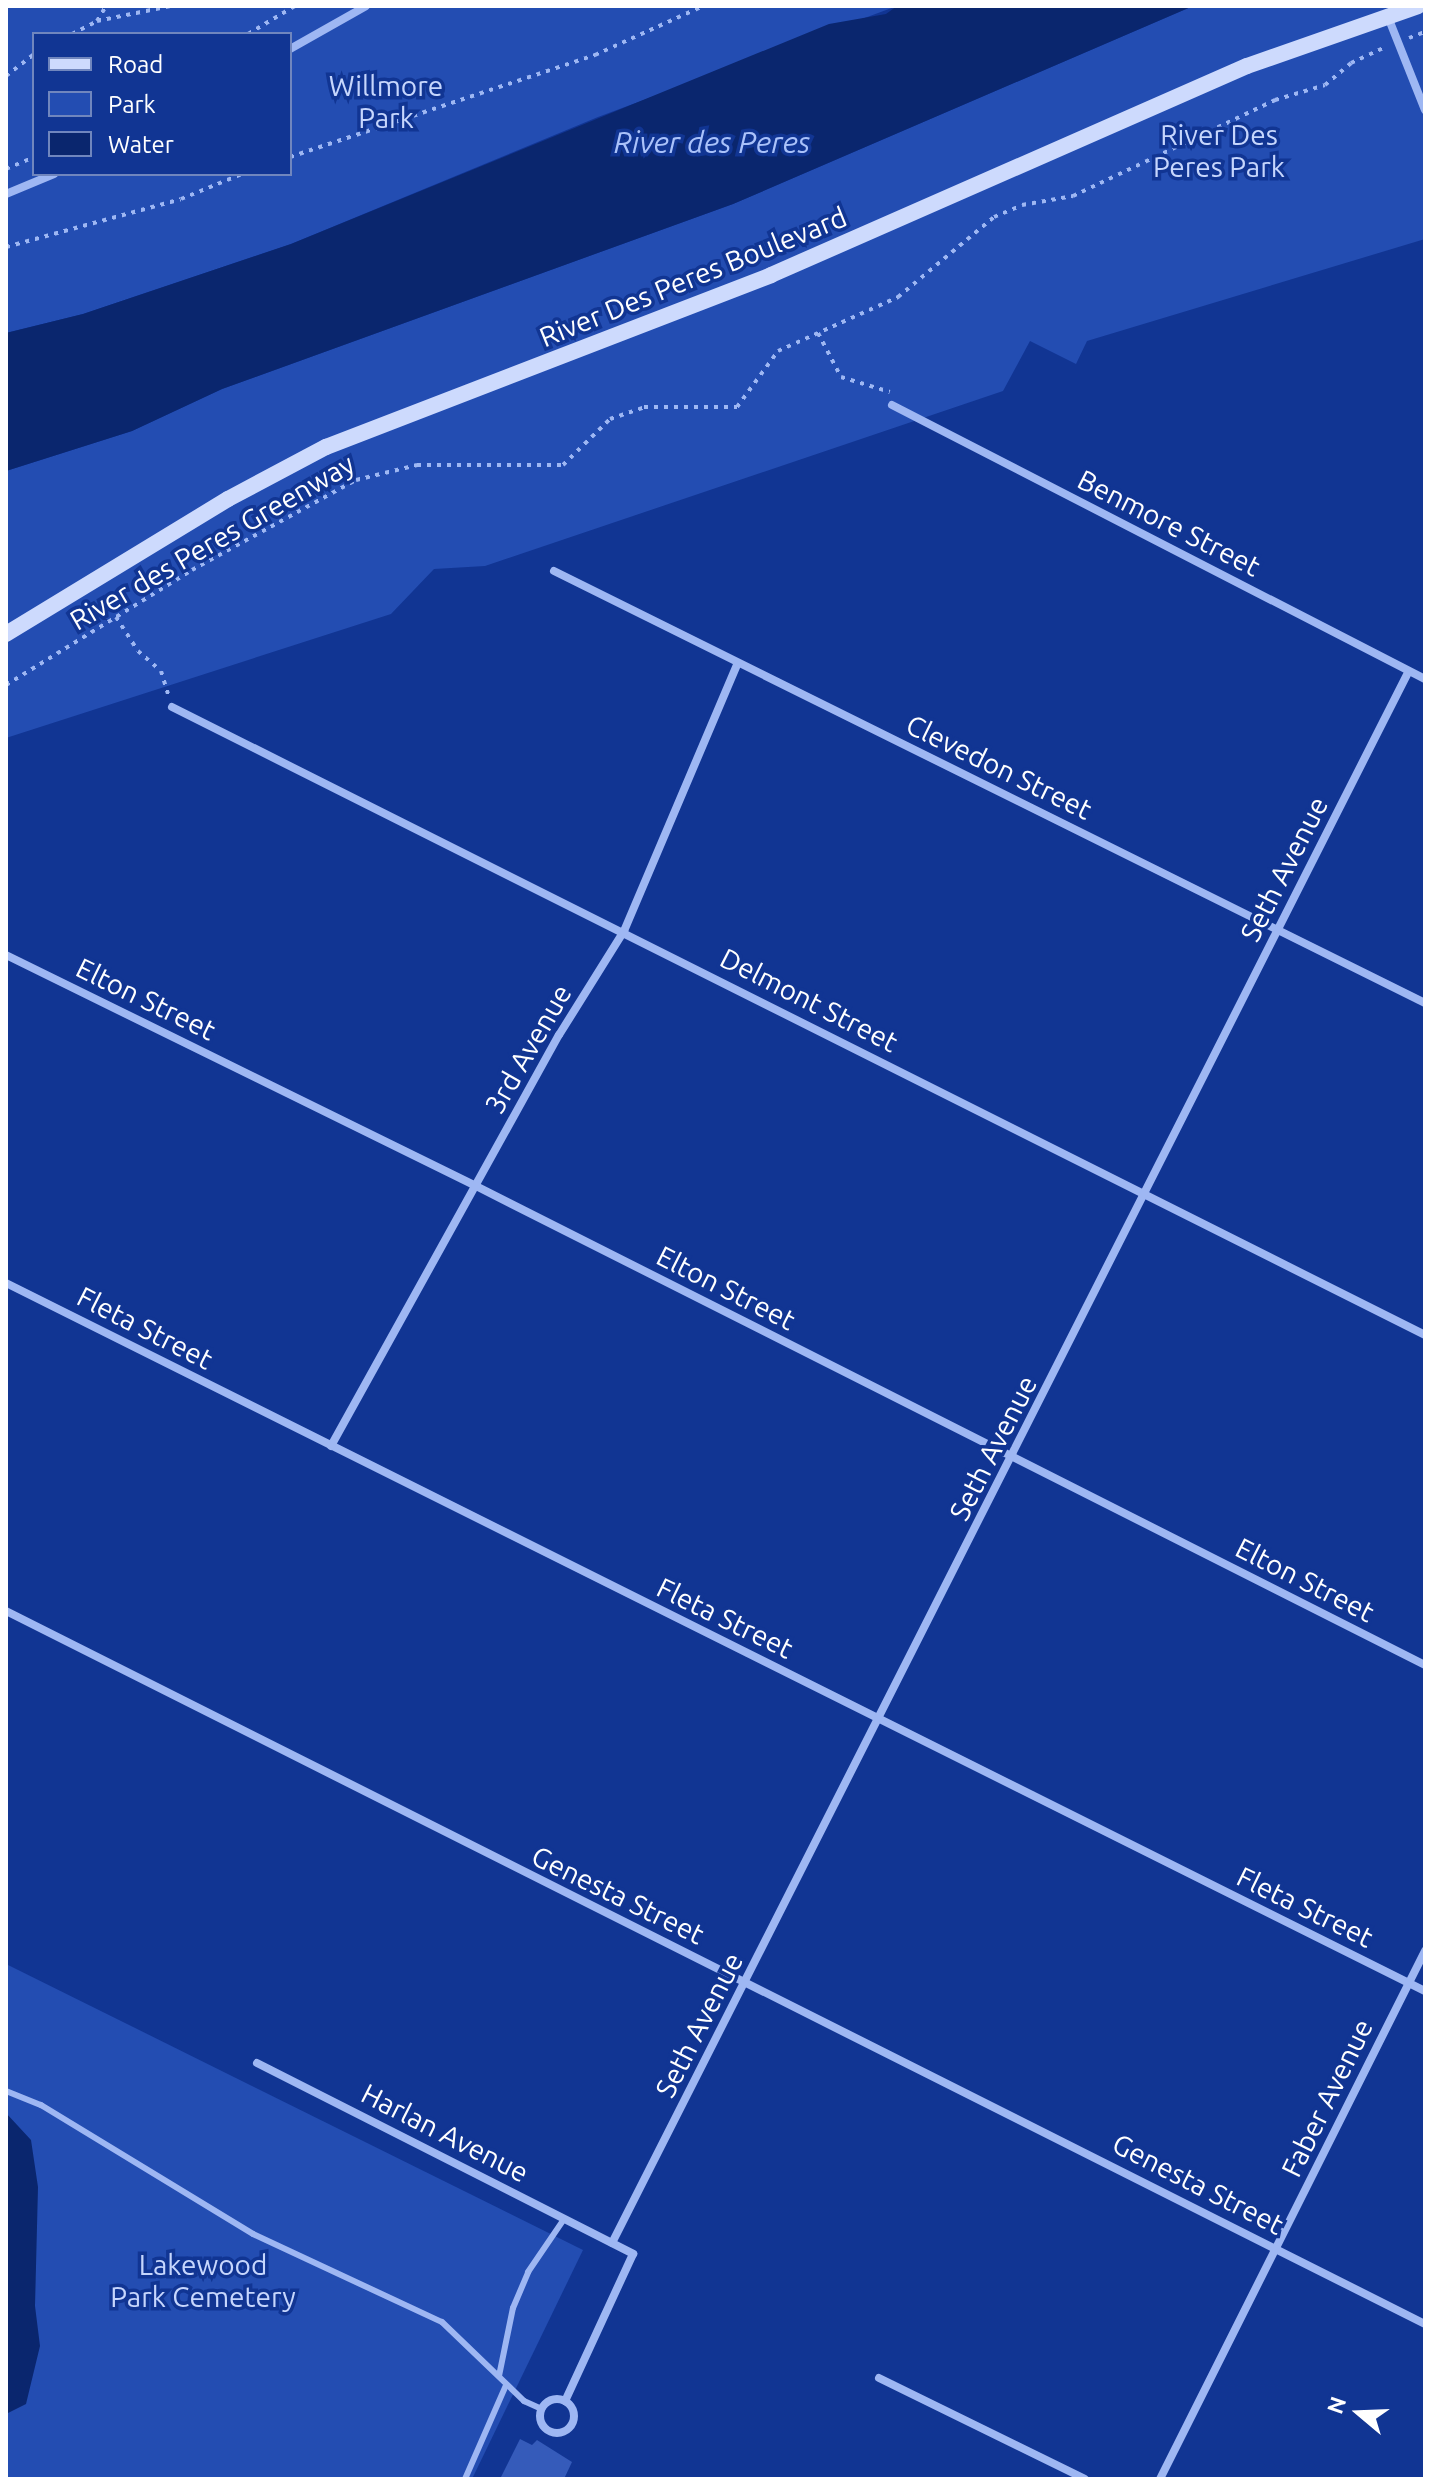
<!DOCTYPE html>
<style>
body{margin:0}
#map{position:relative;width:1431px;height:2485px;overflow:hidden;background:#113593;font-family:Ubuntu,sans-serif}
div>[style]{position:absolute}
.green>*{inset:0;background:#234db2}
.water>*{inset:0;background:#0a266e}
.building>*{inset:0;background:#355bba}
.path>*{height:4px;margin-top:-2px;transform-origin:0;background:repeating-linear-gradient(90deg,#9eb7f3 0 4px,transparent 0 10px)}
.lane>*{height:6px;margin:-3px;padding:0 3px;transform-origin:3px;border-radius:3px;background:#9eb7f3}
.street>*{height:8px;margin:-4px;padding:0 4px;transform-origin:4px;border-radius:4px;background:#9eb7f3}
.street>.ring{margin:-4px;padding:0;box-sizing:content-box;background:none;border:8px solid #9eb7f3;border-radius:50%}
.secondary>*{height:16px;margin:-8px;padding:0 8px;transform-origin:8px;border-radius:8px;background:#cddafd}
span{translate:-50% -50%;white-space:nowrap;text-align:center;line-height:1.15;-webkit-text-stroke:7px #113593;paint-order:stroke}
.park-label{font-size:28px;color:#c6d6fd}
.street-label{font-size:28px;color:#fff}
.water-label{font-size:30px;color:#aac2fa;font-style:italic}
.frame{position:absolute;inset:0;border:8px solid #fff;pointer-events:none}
.legend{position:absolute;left:32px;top:32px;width:260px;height:144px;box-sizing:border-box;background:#113593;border:2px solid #7086be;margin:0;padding:10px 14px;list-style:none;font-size:24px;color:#fff}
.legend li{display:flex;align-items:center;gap:16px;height:40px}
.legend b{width:40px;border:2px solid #7086be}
.north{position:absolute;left:1319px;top:2373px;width:80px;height:80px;-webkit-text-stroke:6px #113593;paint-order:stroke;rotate:289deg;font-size:22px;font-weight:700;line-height:32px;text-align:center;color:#fff}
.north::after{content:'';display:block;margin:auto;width:28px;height:36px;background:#fff;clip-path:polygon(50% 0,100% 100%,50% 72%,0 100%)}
</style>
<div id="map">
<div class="green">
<div style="clip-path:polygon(evenodd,6px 6px,897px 6px,598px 117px,291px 244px,83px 314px,6px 333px,6px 6px,34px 34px,290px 34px,290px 174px,34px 174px,34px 34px)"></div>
<div style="clip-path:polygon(1193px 6px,1425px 6px,1425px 239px,1087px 341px,1076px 364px,1030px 341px,1003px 391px,485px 566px,434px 569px,391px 614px,6px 738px,6px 471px,132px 431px,222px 389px,733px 204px)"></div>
<div style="clip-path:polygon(6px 1964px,583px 2250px,472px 2479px,6px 2479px)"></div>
</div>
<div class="water">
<div style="clip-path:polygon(897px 6px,1193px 6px,733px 204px,222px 389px,132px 431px,6px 471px,6px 333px,83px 314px,291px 244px,829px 24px,886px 14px)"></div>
<div style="clip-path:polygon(6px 2113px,31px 2140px,38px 2187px,35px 2306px,40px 2346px,26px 2404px,6px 2414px)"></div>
</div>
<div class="building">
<div style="clip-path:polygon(520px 2439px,532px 2445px,537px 2440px,572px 2462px,564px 2479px,500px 2479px)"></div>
</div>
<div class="path">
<div style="left:97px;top:21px;width:17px;rotate:-59deg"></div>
<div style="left:72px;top:34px;width:28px;rotate:-27deg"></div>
<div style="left:97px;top:21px;width:75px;rotate:-11.6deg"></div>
<div style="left:248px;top:34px;width:55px;rotate:-30.8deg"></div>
<div style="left:1409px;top:38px;width:17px;rotate:-21deg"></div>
<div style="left:6px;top:76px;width:36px;rotate:-38deg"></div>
<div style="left:290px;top:157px;width:322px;rotate:-18.5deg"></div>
<div style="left:595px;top:55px;width:119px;rotate:-24.4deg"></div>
<div style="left:6px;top:169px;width:30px;rotate:-23deg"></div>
<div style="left:6px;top:247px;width:181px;rotate:-15.3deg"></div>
<div style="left:181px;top:199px;width:66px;rotate:-22.3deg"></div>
<div style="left:818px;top:333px;width:50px;rotate:62.4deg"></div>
<div style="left:841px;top:377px;width:51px;rotate:17deg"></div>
<div style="left:116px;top:617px;width:40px;rotate:57.1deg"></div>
<div style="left:138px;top:651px;width:30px;rotate:41deg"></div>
<div style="left:161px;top:671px;width:27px;rotate:73deg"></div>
<div style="left:6px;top:685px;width:219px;rotate:-31.7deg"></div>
<div style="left:192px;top:570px;width:187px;rotate:-28.8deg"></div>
<div style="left:356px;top:480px;width:63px;rotate:-13.8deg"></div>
<div style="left:417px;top:465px;width:146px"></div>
<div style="left:563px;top:465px;width:66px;rotate:-44.4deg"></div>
<div style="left:610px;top:419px;width:36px;rotate:-19deg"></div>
<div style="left:644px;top:407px;width:93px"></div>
<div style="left:737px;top:407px;width:69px;rotate:-53.8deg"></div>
<div style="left:778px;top:351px;width:132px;rotate:-24.2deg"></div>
<div style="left:898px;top:297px;width:125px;rotate:-39.8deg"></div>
<div style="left:994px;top:217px;width:30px;rotate:-23deg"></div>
<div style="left:1022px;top:205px;width:52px;rotate:-10deg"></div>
<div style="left:1073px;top:196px;width:224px;rotate:-25.4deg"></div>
<div style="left:1275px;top:100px;width:52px;rotate:-16.7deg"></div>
<div style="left:1325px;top:85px;width:34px;rotate:-40deg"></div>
<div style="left:1351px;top:63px;width:38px;rotate:-25deg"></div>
</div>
<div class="lane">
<div style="left:6px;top:2091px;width:38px;rotate:22deg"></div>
<div style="left:41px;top:2105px;width:248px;rotate:31.3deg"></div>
<div style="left:253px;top:2234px;width:208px;rotate:25deg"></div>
<div style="left:442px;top:2322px;width:114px;rotate:43.9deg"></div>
<div style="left:524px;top:2401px;width:20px;rotate:24deg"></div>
<div style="left:499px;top:2376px;width:69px;rotate:-78.4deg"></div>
<div style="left:513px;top:2308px;width:39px;rotate:-67deg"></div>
<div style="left:528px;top:2272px;width:64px;rotate:-55.8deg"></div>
<div style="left:465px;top:2479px;width:103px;rotate:-66.4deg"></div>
</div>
<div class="street">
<div style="left:1388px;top:17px;width:100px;rotate:68.3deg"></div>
<div style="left:290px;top:49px;width:87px;rotate:-29.5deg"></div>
<div style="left:6px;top:194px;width:52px;rotate:-22.6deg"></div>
<div style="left:892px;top:405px;width:599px;rotate:27.21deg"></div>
<div style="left:554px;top:571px;width:972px;rotate:26.38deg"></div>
<div style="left:172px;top:707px;width:1402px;rotate:26.62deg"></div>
<div style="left:6px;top:955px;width:524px;rotate:26.17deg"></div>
<div style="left:476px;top:1186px;width:1063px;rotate:26.78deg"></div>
<div style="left:6px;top:1283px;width:1586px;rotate:26.52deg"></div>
<div style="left:331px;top:1446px;width:470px;rotate:-61deg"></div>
<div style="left:559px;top:1035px;width:123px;rotate:-58deg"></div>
<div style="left:624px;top:931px;width:291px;rotate:-67deg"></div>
<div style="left:6px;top:1611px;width:1588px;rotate:26.68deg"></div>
<div style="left:257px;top:2063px;width:422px;rotate:26.9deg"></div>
<div style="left:633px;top:2254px;width:162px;rotate:114.8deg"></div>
<div style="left:612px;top:2243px;width:1762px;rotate:-63.12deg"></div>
<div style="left:879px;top:2378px;width:229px;rotate:26.1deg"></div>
<div class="ring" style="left:540px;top:2399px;width:26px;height:26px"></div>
<div style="left:1160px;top:2479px;width:591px;rotate:-63.35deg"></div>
</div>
<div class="secondary">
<div style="left:6px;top:634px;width:260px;rotate:-31.3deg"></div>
<div style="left:228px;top:499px;width:111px;rotate:-28deg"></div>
<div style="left:326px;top:447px;width:477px;rotate:-21.1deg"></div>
<div style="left:771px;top:275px;width:520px;rotate:-23.71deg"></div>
<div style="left:1247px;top:66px;width:181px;rotate:-19.3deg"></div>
</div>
<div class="park-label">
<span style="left:386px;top:102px">Willmore<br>Park</span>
<span style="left:1219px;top:151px">River Des<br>Peres Park</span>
<span style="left:203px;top:2281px">Lakewood<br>Park Cemetery</span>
</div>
<div class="street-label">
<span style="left:693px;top:277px;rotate:-22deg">River Des Peres Boulevard</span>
<span style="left:1169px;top:523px;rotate:27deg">Benmore Street</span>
<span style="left:212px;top:542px;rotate:-30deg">River des Peres Greenway</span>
<span style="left:999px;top:767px;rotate:26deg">Clevedon Street</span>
<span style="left:1284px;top:869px;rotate:-63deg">Seth Avenue</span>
<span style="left:146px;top:999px;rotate:26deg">Elton Street</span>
<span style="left:809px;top:1000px;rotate:27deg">Delmont Street</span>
<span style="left:528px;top:1049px;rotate:-60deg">3rd Avenue</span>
<span style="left:726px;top:1288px;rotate:27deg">Elton Street</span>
<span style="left:145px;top:1328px;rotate:27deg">Fleta Street</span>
<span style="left:993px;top:1448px;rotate:-63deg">Seth Avenue</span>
<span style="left:1305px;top:1580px;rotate:27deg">Elton Street</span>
<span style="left:725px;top:1618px;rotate:26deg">Fleta Street</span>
<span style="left:618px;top:1895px;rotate:26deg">Genesta Street</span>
<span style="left:1305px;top:1907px;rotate:26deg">Fleta Street</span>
<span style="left:699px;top:2025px;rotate:-63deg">Seth Avenue</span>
<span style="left:1327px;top:2098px;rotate:-64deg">Faber Avenue</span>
<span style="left:445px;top:2133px;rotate:27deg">Harlan Avenue</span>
<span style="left:1198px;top:2184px;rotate:27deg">Genesta Street</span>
</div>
<div class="water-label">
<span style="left:712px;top:142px">River des Peres</span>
</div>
<div class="frame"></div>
<ul class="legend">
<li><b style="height:10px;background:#cddafd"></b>Road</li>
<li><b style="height:22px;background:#234db2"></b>Park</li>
<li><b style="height:22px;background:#0a266e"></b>Water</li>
</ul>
<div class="north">N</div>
</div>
